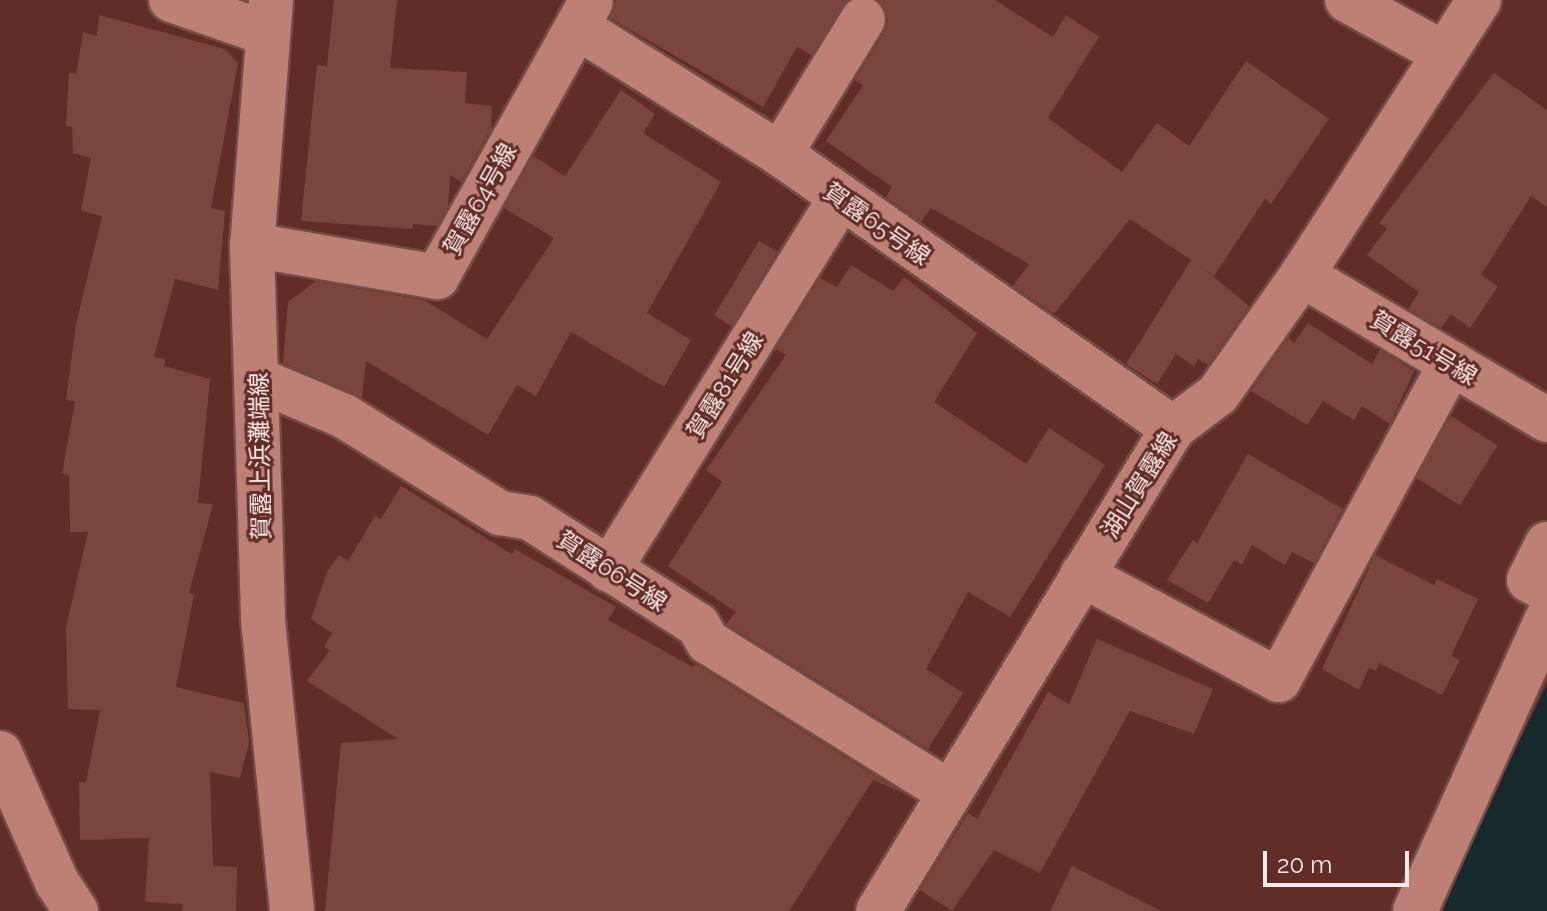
<!DOCTYPE html>
<meta charset="utf-8">
<style>
body{margin:0}
#map{position:relative;width:1547px;height:911px;overflow:hidden;background:#612d27;font-family:Raleway,"Noto Sans JP",sans-serif}
div>[style]{position:absolute}
.water>*{inset:0;background:#16292c}
.building>*{inset:0;background:#7b453d;transform-origin:0 0}
.roads{filter:drop-shadow(2px 0 #744b46) drop-shadow(-2px 0 #744b46) drop-shadow(0 2px #744b46) drop-shadow(0 -2px #744b46)}
.minor>*{height:44px;margin:-22px;padding:0 22px;transform-origin:22px;border-radius:22px;background:#bc8077}
span{translate:-50% -50%;white-space:nowrap;text-align:center;line-height:1.15;-webkit-text-stroke:6px #612d27;paint-order:stroke}
.street-label{font-size:24px;color:#fee9e6}
.scale{position:absolute;left:1263px;top:851px;width:146px;height:36px;box-sizing:border-box;border:4px solid #fee9e6;border-top:0;padding-left:10px;font-size:24px;line-height:28px;white-space:nowrap;color:#fee9e6;-webkit-text-stroke:6px #612d27;paint-order:stroke}
</style>
<div id="map">
<div class="water">
<div style="clip-path:polygon(1547px 685px,1547px 911px,1443px 911px,1478px 824px)"></div>
</div>
<div class="building">
<div style="clip-path:polygon(334px 0,397px 0,390px 68px,467px 72px,465px 103px,492px 106px,491px 129px,461px 182px,450px 175px,448px 207px,437px 226px,413px 224px,413px 229px,301px 221px,317px 65px,327px 66px)"></div>
<div style="clip-path:polygon(616px 0,848px 0,811px 55px,797px 47px,763px 107px,610px 18px)"></div>
<div style="clip-path:polygon(878px 0,995px 0,1053px 37px,1066px 15px,1099px 37px,1048px 118px,1122px 172px,1157px 123px,1189px 146px,1246px 61px,1329px 119px,1271px 204px,1265px 199px,1214px 276px,1203px 268px,1249px 306px,1208px 365px,1198px 359px,1194px 366px,1176px 354px,1157px 384px,1126px 364px,1191px 260px,1130px 219px,1054px 314px,1013px 286px,1029px 264px,931px 208px,921px 222px,886px 197px,892px 187px,826px 141px,863px 85px,855px 80px,885px 31px,888px 19px)"></div>
<div style="clip-path:polygon(99px 15px,225px 49px,238px 63px,211px 208px,225px 211px,218px 290px,175px 279px,154px 357px,165px 359px,164px 366px,210px 379px,198px 503px,213px 504px,189px 593px,194px 595px,176px 687px,244px 703px,249px 742px,240px 778px,210px 772px,213px 866px,237px 867px,236px 911px,182px 911px,183px 904px,145px 902px,149px 838px,80px 840px,79px 782px,86px 782px,100px 710px,68px 709px,66px 627px,88px 532px,70px 532px,69px 475px,62px 474px,75px 401px,66px 400px,76px 324px,102px 216px,81px 211px,91px 158px,73px 153px,72px 127px,66px 126px,69px 73px,76px 74px,83px 32px,97px 36px)"></div>
<div style="clip-path:polygon(1494px 73px,1547px 110px,1547px 207px,1531px 196px,1481px 275px,1498px 286px,1470px 328px,1451px 314px,1441px 328px,1408px 309px,1419px 292px,1367px 255px,1387px 228px,1379px 223px)"></div>
<div style="clip-path:polygon(621px 90px,655px 114px,643px 133px,721px 182px,647px 313px,691px 340px,664px 387px,571px 332px,536px 396px,517px 385px,488px 435px,366px 361px,362px 398px,283px 363px,288px 302px,316px 281px,424px 300px,487px 339px,554px 238px,504px 208px,533px 156px,565px 176px)"></div>
<div style="left:759px;top:241px;width:21px;height:87px;rotate:31deg"></div>
<div style="clip-path:polygon(851px 265px,893px 291px,904px 277px,977px 333px,934px 402px,1026px 464px,1049px 428px,1105px 465px,1010px 617px,968px 592px,926px 669px,963px 693px,928px 749px,726px 624px,736px 612px,668px 566px,722px 482px,706px 470px,786px 355px,776px 349px,820px 278px,837px 287px)"></div>
<div style="clip-path:polygon(1308px 323px,1372px 364px,1380px 350px,1414px 371px,1390px 424px,1362px 406px,1354px 420px,1323px 401px,1307px 425px,1251px 391px,1288px 338px,1294px 343px)"></div>
<div style="left:1451px;top:416px;width:55px;height:71px;rotate:32deg"></div>
<div style="clip-path:polygon(1248px 454px,1343px 509px,1314px 563px,1292px 552px,1285px 565px,1252px 545px,1242px 565px,1234px 560px,1208px 603px,1167px 580px,1193px 540px,1197px 543px)"></div>
<div style="clip-path:polygon(401px 486px,512px 554px,515px 549px,616px 607px,608px 620px,693px 667px,696px 664px,901px 792px,873px 780px,789px 911px,325px 911px,341px 743px,398px 739px,307px 681px,330px 650px,324px 647px,332px 633px,311px 619px,327px 572px,339px 555px,348px 561px,375px 516px,381px 519px)"></div>
<div style="clip-path:polygon(1375px 555px,1434px 585px,1437px 579px,1478px 599px,1451px 656px,1460px 660px,1442px 695px,1379px 663px,1376px 671px,1369px 668px,1359px 690px,1322px 669px)"></div>
<div style="clip-path:polygon(1097px 639px,1213px 689px,1194px 734px,1130px 711px,1040px 873px,994px 850px,952px 911px,920px 890px,968px 813px,977px 819px,1048px 692px,1069px 704px)"></div>
<div style="clip-path:polygon(1072px 866px,1161px 911px,1050px 911px)"></div>
</div>
<div class="roads">
<div class="minor">
<div style="left:171px;top:0;width:101px;rotate:19.2deg"></div>
<div style="left:271px;top:0;width:246px;rotate:94.4deg"></div>
<div style="left:252px;top:245px;width:375px;rotate:88.3deg"></div>
<div style="left:263px;top:620px;width:292px;rotate:84.3deg"></div>
<div style="left:1347px;top:0;width:110px;rotate:28.9deg"></div>
<div style="left:577px;top:27px;width:239px;rotate:32deg"></div>
<div style="left:780px;top:154px;width:479px;rotate:34.9deg"></div>
<div style="left:780px;top:154px;width:158px;rotate:-58.4deg"></div>
<div style="left:252px;top:245px;width:188px;rotate:9.8deg"></div>
<div style="left:437px;top:277px;width:315px;rotate:-60.8deg"></div>
<div style="left:1302px;top:275px;width:285px;rotate:30.6deg"></div>
<div style="left:259px;top:380px;width:92px;rotate:23deg"></div>
<div style="left:344px;top:416px;width:184px;rotate:31.9deg"></div>
<div style="left:500px;top:513px;width:30px;rotate:9deg"></div>
<div style="left:530px;top:518px;width:199px;rotate:32.5deg"></div>
<div style="left:698px;top:625px;width:20px;rotate:60deg"></div>
<div style="left:708px;top:642px;width:284px;rotate:31.9deg"></div>
<div style="left:1547px;top:544px;width:40px;rotate:116.6deg"></div>
<div style="left:1529px;top:580px;width:21px;rotate:29deg"></div>
<div style="left:609px;top:570px;width:437px;rotate:-58.1deg"></div>
<div style="left:1082px;top:575px;width:223px;rotate:28.1deg"></div>
<div style="left:1279px;top:680px;width:361px;rotate:-61.5deg"></div>
<div style="left:0;top:753px;width:141px;rotate:66.2deg"></div>
<div style="left:57px;top:882px;width:35px;rotate:57deg"></div>
<div style="left:878px;top:911px;width:566px;rotate:-58.58deg"></div>
<div style="left:1173px;top:428px;width:56px;rotate:-37.1deg"></div>
<div style="left:1218px;top:394px;width:146px;rotate:-54.8deg"></div>
<div style="left:1302px;top:275px;width:327px;rotate:-57.2deg"></div>
<div style="left:1415px;top:911px;width:320px;rotate:-65.7deg"></div>
</div>
</div>
<div class="street-label">
<span style="left:480px;top:199px;rotate:-61deg">賀露64号線</span>
<span style="left:877px;top:224px;rotate:35deg">賀露65号線</span>
<span style="left:1424px;top:348px;rotate:31deg">賀露51号線</span>
<span style="left:725px;top:385px;rotate:-58deg">賀露81号線</span>
<span style="left:260px;top:456px;rotate:-91deg">賀露上浜灘端線</span>
<span style="left:1139px;top:485px;rotate:-58deg">湖山賀露線</span>
<span style="left:612px;top:571px;rotate:33deg">賀露66号線</span>
</div>
<div class="scale">20 m</div>
</div>
